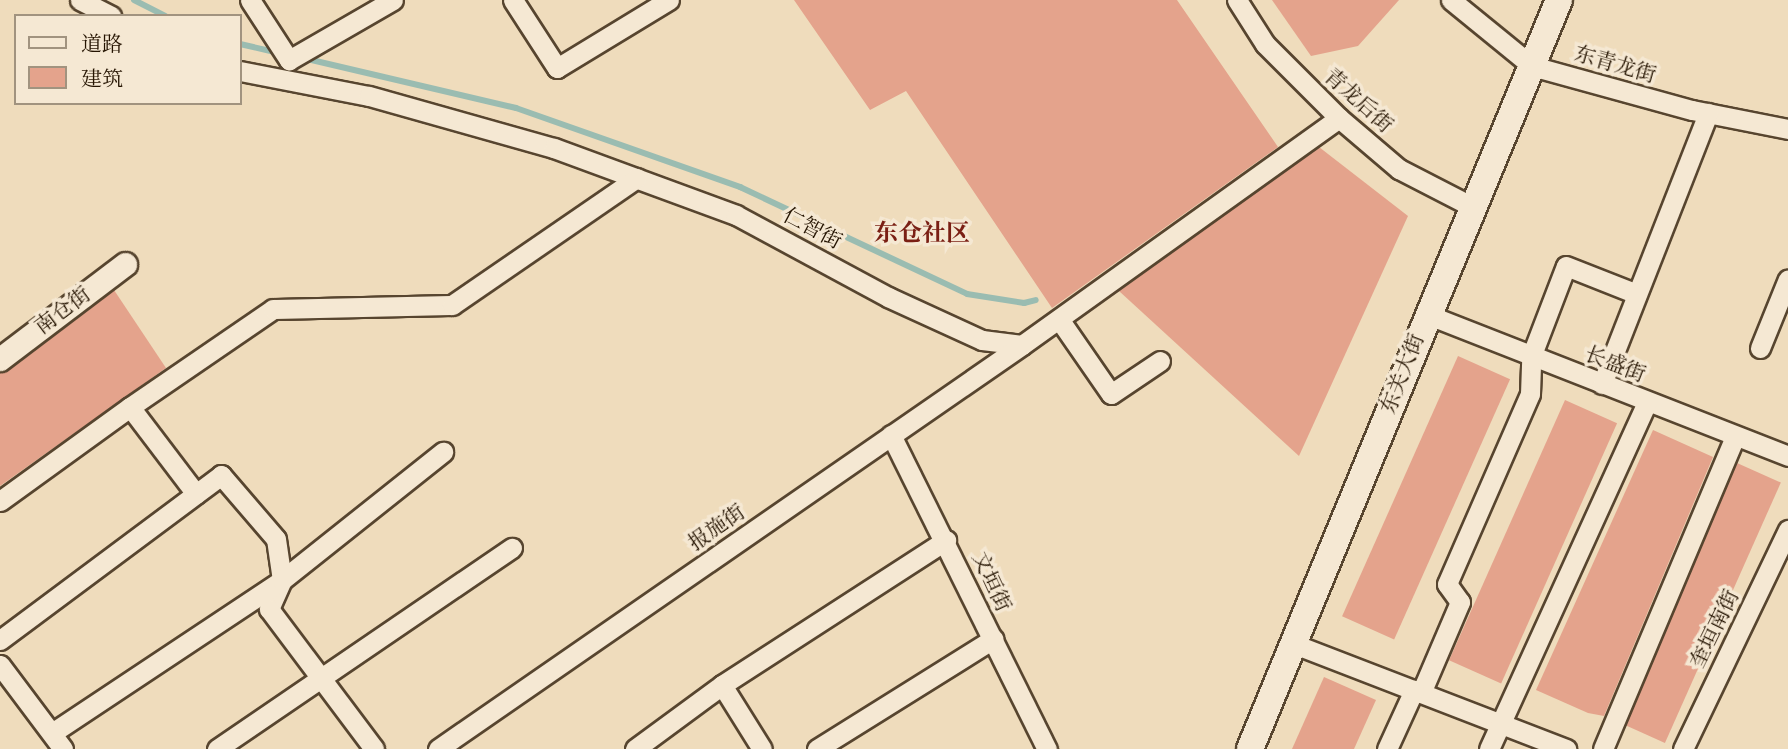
<!DOCTYPE html>
<meta charset="utf-8">
<style>
body{margin:0}
#map{position:relative;width:1788px;height:749px;overflow:hidden;background:#efdcbc;font-family:"Libre Bodoni","Noto Serif SC",serif}
div>[style]{position:absolute}
.stream>*{height:6px;margin:-3px;padding:0 3px;transform-origin:3px;border-radius:3px;background:#9abcb1}
.building>*{inset:0;background:#e4a38c;transform-origin:0 0}
.roads{filter:drop-shadow(2px 0 #57452f) drop-shadow(-2px 0 #57452f) drop-shadow(0 2px #57452f) drop-shadow(0 -2px #57452f)}
.minor>*{height:19px;margin:-9.5px;padding:0 9.5px;transform-origin:9.5px;border-radius:9.5px;background:#f5e8d3}
.tertiary>*{height:23px;margin:-11.5px;padding:0 11.5px;transform-origin:11.5px;border-radius:11.5px;background:#f5e8d3}
.secondary>*{height:26px;margin:-13px;padding:0 13px;transform-origin:13px;border-radius:13px;background:#f5e8d3}
span{translate:-50% -50%;white-space:nowrap;text-align:center;line-height:1.15;-webkit-text-stroke:7px #f5e8d3;paint-order:stroke}
.street-label{font-size:21px;color:#241300}
.quarter-label{font-size:24px;color:#7a1f14;font-weight:700}
.legend{position:absolute;left:14px;top:14px;width:228px;height:91px;box-sizing:border-box;background:#f5e8d3;border:2px solid #a1937f;margin:0;padding:9px 12px;list-style:none;font-size:21px;color:#241300}
.legend li{display:flex;align-items:center;gap:14px;height:35px}
.legend b{width:35px;border:2px solid #a1937f}
</style>
<div id="map">
<div class="stream">
<div style="left:134px;top:0;width:35px;rotate:27deg"></div>
<div style="left:240px;top:44px;width:40px;rotate:13deg"></div>
<div style="left:303px;top:58px;width:219px;rotate:13.2deg"></div>
<div style="left:516px;top:108px;width:238px;rotate:19.4deg"></div>
<div style="left:740px;top:187px;width:251px;rotate:25.2deg"></div>
<div style="left:967px;top:294px;width:58px;rotate:9deg"></div>
<div style="left:1024px;top:303px;width:12px;rotate:-14deg"></div>
</div>
<div class="building">
<div style="clip-path:polygon(794px 0,1177px 0,1278px 147px,1052px 308px,906px 91px,870px 110px)"></div>
<div style="clip-path:polygon(1272px 0,1399px 0,1358px 46px,1311px 56px)"></div>
<div style="clip-path:polygon(1319px 147px,1408px 216px,1299px 456px,1119px 291px)"></div>
<div style="clip-path:polygon(114px 290px,166px 368px,0 486px,0 373px)"></div>
<div style="left:1458px;top:356px;width:57px;height:285px;rotate:24deg"></div>
<div style="left:1565px;top:400px;width:57px;height:285px;rotate:24deg"></div>
<div style="clip-path:polygon(1653px 430px,1713px 457px,1604px 716px,1588px 713px,1536px 690px)"></div>
<div style="left:1737px;top:463px;width:48px;height:285px;rotate:24deg"></div>
<div style="clip-path:polygon(1324px 677px,1376px 700px,1354px 749px,1292px 749px)"></div>
</div>
<div class="roads">
<div class="minor">
<div style="left:80px;top:0;width:35px;rotate:27deg"></div>
<div style="left:250px;top:0;width:72px;rotate:57deg"></div>
<div style="left:289px;top:60px;width:120px;rotate:-30deg"></div>
<div style="left:513px;top:0;width:81px;rotate:57.1deg"></div>
<div style="left:557px;top:68px;width:131px;rotate:-31.3deg"></div>
<div style="left:1237px;top:0;width:52px;rotate:57.5deg"></div>
<div style="left:1265px;top:44px;width:105px;rotate:45deg"></div>
<div style="left:1339px;top:118px;width:79px;rotate:40.4deg"></div>
<div style="left:1399px;top:169px;width:83px;rotate:27.2deg"></div>
<div style="left:1451px;top:0;width:104px;rotate:39.2deg"></div>
<div style="left:1532px;top:66px;width:166px;rotate:15.4deg"></div>
<div style="left:1692px;top:110px;width:98px;rotate:11.2deg"></div>
<div style="left:240px;top:71px;width:131px;rotate:11deg"></div>
<div style="left:369px;top:96px;width:192px;rotate:15.7deg"></div>
<div style="left:554px;top:148px;width:194px;rotate:20.2deg"></div>
<div style="left:736px;top:215px;width:173px;rotate:28.3deg"></div>
<div style="left:888px;top:297px;width:103px;rotate:24.6deg"></div>
<div style="left:982px;top:340px;width:40px;rotate:7.1deg"></div>
<div style="left:1022px;top:345px;width:390px;rotate:-35.6deg"></div>
<div style="left:1426px;top:314px;width:389px;rotate:21.4deg"></div>
<div style="left:1059px;top:319px;width:91px;rotate:55.3deg"></div>
<div style="left:1111px;top:394px;width:59px;rotate:-34deg"></div>
<div style="left:1760px;top:348px;width:74px;rotate:-67.9deg"></div>
<div style="left:1602px;top:384px;width:291px;rotate:-68.6deg"></div>
<div style="left:130px;top:407px;width:173px;rotate:-34.4deg"></div>
<div style="left:273px;top:309px;width:179px;rotate:-1.3deg"></div>
<div style="left:452px;top:305px;width:224px;rotate:-34.5deg"></div>
<div style="left:891px;top:435px;width:351px;rotate:63.6deg"></div>
<div style="left:0;top:501px;width:160px;rotate:-35.9deg"></div>
<div style="left:130px;top:407px;width:109px;rotate:52.8deg"></div>
<div style="left:0;top:640px;width:276px;rotate:-36.7deg"></div>
<div style="left:221px;top:475px;width:84px;rotate:49.3deg"></div>
<div style="left:276px;top:539px;width:41px;rotate:81.7deg"></div>
<div style="left:282px;top:580px;width:32px;rotate:114deg"></div>
<div style="left:269px;top:609px;width:175px;rotate:53.1deg"></div>
<div style="left:1294px;top:644px;width:292px;rotate:21.1deg"></div>
<div style="left:0;top:665px;width:105px;rotate:53.1deg"></div>
<div style="left:722px;top:685px;width:75px;rotate:58deg"></div>
<div style="left:1421px;top:693px;width:99px;rotate:-66.8deg"></div>
<div style="left:1460px;top:602px;width:22px;rotate:-126deg"></div>
<div style="left:1447px;top:584px;width:207px;rotate:-66.4deg"></div>
<div style="left:1530px;top:394px;width:37px;rotate:-88deg"></div>
<div style="left:1531px;top:357px;width:97px;rotate:-69deg"></div>
<div style="left:1566px;top:266px;width:76px;rotate:21.5deg"></div>
<div style="left:52px;top:733px;width:276px;rotate:-33.6deg"></div>
<div style="left:282px;top:580px;width:206px;rotate:-38.5deg"></div>
<div style="left:217px;top:749px;width:357px;rotate:-34.3deg"></div>
<div style="left:438px;top:749px;width:710px;rotate:-34.67deg"></div>
<div style="left:635px;top:749px;width:108px;rotate:-36.3deg"></div>
<div style="left:722px;top:685px;width:267px;rotate:-32.9deg"></div>
<div style="left:817px;top:749px;width:208px;rotate:-32deg"></div>
<div style="left:1387px;top:749px;width:65px;rotate:-65.4deg"></div>
<div style="left:1489px;top:749px;width:381px;rotate:-65.5deg"></div>
<div style="left:1603px;top:749px;width:339px;rotate:-67.1deg"></div>
<div style="left:1683px;top:749px;width:243px;rotate:-64.4deg"></div>
</div>
<div class="tertiary">
<div style="left:0;top:359px;width:157px;rotate:-37.2deg"></div>
</div>
<div class="secondary">
<div style="left:1250px;top:749px;width:810px;rotate:-67.58deg"></div>
</div>
</div>
<div class="street-label">
<span style="left:1615px;top:65px;rotate:16deg">东青龙街</span>
<span style="left:1358px;top:101px;rotate:42deg">青龙后街</span>
<span style="left:812px;top:229px;rotate:28deg">仁智街</span>
<span style="left:63px;top:311px;rotate:-37deg">南仓街</span>
<span style="left:1615px;top:365px;rotate:21deg">长盛街</span>
<span style="left:1403px;top:374px;rotate:-69deg">东关大街</span>
<span style="left:717px;top:528px;rotate:-35deg">报施街</span>
<span style="left:991px;top:582px;rotate:65deg">文垣街</span>
<span style="left:1715px;top:629px;rotate:-64deg">奎垣南街</span>
</div>
<div class="quarter-label">
<span style="left:922px;top:235px">东仓社区</span>
</div>
<ul class="legend">
<li><b style="height:9px;background:#f5e8d3"></b>道路</li>
<li><b style="height:19px;background:#e4a38c"></b>建筑</li>
</ul>
</div>
